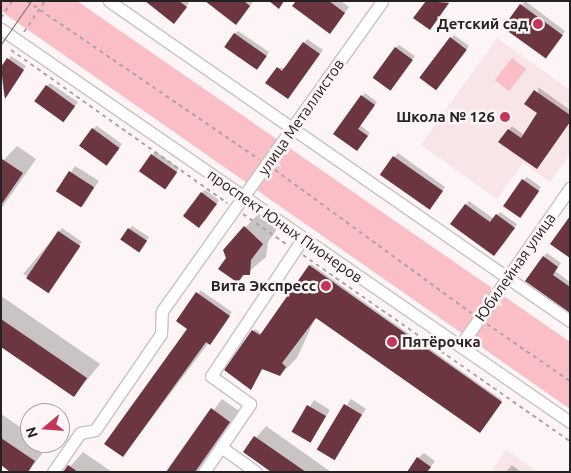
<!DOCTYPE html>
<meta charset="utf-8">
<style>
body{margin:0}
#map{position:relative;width:571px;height:473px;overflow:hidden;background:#fcf4f5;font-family:Ubuntu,sans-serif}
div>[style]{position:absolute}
.built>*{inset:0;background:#f7e5e7}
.green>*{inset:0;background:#f9bec6;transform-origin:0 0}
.shadow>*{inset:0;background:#0003;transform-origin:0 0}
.building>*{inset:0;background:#6c3640;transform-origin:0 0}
.path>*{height:2px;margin-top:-1px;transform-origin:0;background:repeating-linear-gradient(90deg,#aaa4a5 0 4px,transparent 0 8px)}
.roads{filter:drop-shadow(1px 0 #cac1c2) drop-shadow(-1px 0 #cac1c2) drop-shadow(0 1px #cac1c2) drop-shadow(0 -1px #cac1c2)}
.minor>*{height:11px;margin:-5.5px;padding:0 5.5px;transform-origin:5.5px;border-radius:5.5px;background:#fff}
.tram>*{height:1px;margin:-0.5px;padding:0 0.5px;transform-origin:0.5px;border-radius:0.5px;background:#716c6d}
.dots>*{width:14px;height:14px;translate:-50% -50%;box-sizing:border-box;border:2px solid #fcf4f5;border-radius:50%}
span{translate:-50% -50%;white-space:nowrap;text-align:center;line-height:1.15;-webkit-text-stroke:5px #fcf4f5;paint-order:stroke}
.poi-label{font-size:15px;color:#252223;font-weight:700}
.right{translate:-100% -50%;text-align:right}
.left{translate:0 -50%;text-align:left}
.street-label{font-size:15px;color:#252223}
.frame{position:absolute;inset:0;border:2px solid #252223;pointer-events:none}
.north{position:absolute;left:20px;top:403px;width:50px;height:50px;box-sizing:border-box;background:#fcf4f5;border:1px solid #a6a0a1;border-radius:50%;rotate:252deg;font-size:14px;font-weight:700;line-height:20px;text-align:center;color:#252223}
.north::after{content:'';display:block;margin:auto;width:18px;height:22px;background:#c4355b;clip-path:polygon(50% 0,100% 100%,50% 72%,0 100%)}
</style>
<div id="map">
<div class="built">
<div style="clip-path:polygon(497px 38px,570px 90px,570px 154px,550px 182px,523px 163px,497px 199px,421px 145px)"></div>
<div style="clip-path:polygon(506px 450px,538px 472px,491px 472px)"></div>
</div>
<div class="green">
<div style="clip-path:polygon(1px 1px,77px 1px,570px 342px,570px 409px,1px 11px)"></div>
<div style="left:512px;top:58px;width:18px;height:28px;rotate:38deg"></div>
</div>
<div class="shadow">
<div style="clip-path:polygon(147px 1px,187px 1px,189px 3px,177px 19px)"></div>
<div style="clip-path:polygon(207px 1px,251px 1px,253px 2px,240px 20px)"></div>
<div style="clip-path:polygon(298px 1px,341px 1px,349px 7px,335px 27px)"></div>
<div style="clip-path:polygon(427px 1px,450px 1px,433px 25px)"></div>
<div style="clip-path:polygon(525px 1px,565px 31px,549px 53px,505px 27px)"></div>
<div style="clip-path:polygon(238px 31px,269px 52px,260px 65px,234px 34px)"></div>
<div style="clip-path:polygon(454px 35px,469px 46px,440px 85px,451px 38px)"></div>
<div style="clip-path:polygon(307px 39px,323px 50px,288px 98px,278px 68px,286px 68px)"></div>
<div style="clip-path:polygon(399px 45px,415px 56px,390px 89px,396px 48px)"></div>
<div style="clip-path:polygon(11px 56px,26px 66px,4px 97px,1px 69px)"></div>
<div style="clip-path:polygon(50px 83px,78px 102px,67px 117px,47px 86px)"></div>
<div style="clip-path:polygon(538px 87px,570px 110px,570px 122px,540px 164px,500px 142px,512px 126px,524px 135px,539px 113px)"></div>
<div style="clip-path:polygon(365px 93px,377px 102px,360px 125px,370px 133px,357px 150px,335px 134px)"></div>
<div style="clip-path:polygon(97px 126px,122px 144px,110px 161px,93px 129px)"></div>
<div style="clip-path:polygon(17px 146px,36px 159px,1px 209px,1px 163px)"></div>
<div style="clip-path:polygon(155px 151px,179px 168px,168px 184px,140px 171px)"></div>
<div style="clip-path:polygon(398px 153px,445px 187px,433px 205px,382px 174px)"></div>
<div style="left:75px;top:166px;width:28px;height:30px;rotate:32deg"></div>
<div style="clip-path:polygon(527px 177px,541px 187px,522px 213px,523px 180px)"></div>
<div style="clip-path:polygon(205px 190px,219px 200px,204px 223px,202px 193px)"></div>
<div style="clip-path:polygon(469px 201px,494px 219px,500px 212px,517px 224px,494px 255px,466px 205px)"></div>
<div style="clip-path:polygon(262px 210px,279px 226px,268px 242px,266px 257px,238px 281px,224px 250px)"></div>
<div style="clip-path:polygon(132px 226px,149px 237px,142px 248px,129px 229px)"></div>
<div style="clip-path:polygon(62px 228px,82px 242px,46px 286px,23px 274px)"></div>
<div style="clip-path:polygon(547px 253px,561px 263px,555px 271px,570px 282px,570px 311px,544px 256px)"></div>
<div style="clip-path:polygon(311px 264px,502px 400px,481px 430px,316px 316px,297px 358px,280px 375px,263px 368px,252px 387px,226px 370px,255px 329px,262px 334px)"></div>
<div style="clip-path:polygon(200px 290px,232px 312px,123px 456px,189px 328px)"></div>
<div style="clip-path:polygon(1px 296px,100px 364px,74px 396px,1px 346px)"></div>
<div style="clip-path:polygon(222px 399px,239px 411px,197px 472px,168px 472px)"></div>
<div style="left:351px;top:399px;width:18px;height:60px;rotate:34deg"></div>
<div style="left:314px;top:400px;width:19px;height:37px;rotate:32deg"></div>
<div style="clip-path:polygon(1px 414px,30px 434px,30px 443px,48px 446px,28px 472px,13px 472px,1px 464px)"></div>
<div style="clip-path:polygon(266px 426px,331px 472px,273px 472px,244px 452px)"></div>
<div style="clip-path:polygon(83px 452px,112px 472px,65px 472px)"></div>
<div style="clip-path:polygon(424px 453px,435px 461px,427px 472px,418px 458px)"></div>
<div style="clip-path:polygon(512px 465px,521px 472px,506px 472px)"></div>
</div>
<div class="building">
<div style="clip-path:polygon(145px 1px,179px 1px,187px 7px,174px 24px)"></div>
<div style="clip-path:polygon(205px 1px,244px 1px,250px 6px,236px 25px)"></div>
<div style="clip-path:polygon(269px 1px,284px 1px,279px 9px)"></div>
<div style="clip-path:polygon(296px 1px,329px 1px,345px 13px,330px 34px,292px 6px)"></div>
<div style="clip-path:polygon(426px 1px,449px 3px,430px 30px,413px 18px)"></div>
<div style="left:520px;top:4px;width:53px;height:29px;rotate:36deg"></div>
<div style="left:234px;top:33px;width:40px;height:17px;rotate:35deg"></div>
<div style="left:450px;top:37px;width:21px;height:51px;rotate:37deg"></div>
<div style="clip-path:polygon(303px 42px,320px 54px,288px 99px,265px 83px,277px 67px,282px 71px)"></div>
<div style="left:395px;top:47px;width:22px;height:38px;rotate:36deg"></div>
<div style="clip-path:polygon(7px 58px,24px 70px,5px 99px,1px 67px)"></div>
<div style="left:46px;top:85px;width:36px;height:20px;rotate:36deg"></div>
<div style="clip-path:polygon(534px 90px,570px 115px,570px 122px,537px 169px,498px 142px,508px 129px,521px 138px,537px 113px,524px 104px)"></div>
<div style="clip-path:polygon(361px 95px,375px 105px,358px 129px,368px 136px,357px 151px,333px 134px)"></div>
<div style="left:92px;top:128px;width:34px;height:22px;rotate:36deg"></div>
<div style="left:151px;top:154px;width:32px;height:21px;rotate:35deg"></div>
<div style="left:393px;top:156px;width:61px;height:23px;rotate:35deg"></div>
<div style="clip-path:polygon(2px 159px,23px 173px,1px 205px,1px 161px)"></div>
<div style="left:69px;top:171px;width:30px;height:24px;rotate:33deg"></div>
<div style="left:522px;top:179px;width:21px;height:33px;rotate:35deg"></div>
<div style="left:201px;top:192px;width:20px;height:30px;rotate:37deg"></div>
<div style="clip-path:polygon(465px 204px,490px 222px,496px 214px,515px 228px,494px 256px,450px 224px)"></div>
<div style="clip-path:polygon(570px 216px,570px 258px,550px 244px)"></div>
<div style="clip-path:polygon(244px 226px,263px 244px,251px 260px,250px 275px,243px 275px,238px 283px,218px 269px,226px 258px,223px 250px)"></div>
<div style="left:128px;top:228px;width:23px;height:14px;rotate:34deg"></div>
<div style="left:58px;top:231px;width:27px;height:57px;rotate:34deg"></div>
<div style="clip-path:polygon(543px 256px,558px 267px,553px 275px,570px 287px,570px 313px,525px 281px)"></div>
<div style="clip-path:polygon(309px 265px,502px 402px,480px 433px,316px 318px,282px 363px,286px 367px,280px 376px,262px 369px,251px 390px,224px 370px,252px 330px,260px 335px)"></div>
<div style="clip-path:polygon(196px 292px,230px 316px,210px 345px,206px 342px,123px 457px,104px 444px,187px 329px,176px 321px)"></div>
<div style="clip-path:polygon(1px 319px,87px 378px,74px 397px,1px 347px)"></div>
<div style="left:344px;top:404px;width:21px;height:53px;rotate:31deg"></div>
<div style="left:307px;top:405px;width:22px;height:31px;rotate:30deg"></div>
<div style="clip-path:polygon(211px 408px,230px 422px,195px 472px,166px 472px)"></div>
<div style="clip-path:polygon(254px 436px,306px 472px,271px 472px,243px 452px)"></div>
<div style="clip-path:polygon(1px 438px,35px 461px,28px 472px,10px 472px,1px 465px)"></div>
<div style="clip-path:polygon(417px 457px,431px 467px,427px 472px,407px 472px)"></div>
<div style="clip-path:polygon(68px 465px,78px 472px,63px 472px)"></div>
</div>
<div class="path">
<div style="left:27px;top:1px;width:281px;rotate:34.3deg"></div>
<div style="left:1px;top:18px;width:20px;rotate:-57deg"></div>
<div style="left:24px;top:32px;width:37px;rotate:-56deg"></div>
<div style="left:11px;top:50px;width:265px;rotate:35.3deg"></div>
<div style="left:275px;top:170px;width:243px;rotate:36.1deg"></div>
<div style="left:243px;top:214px;width:52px;rotate:34.9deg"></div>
<div style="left:303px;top:255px;width:325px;rotate:34.9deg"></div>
<div style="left:487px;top:324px;width:101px;rotate:34.5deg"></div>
</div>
<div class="roads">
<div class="minor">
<div style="left:109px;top:1px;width:561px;rotate:34.77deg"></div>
<div style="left:1px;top:29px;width:692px;rotate:34.63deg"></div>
<div style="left:460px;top:346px;width:193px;rotate:-55.2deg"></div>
<div style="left:221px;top:447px;width:43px;rotate:35.5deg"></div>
<div style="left:53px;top:472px;width:47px;rotate:-55.3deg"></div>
<div style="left:80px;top:433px;width:15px;rotate:-11deg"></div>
<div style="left:95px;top:430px;width:116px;rotate:-55.5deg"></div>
<div style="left:161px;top:334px;width:23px;rotate:-88deg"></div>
<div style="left:162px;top:311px;width:380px;rotate:-54.6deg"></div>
<div style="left:204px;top:472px;width:82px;rotate:-55.9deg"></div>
<div style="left:250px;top:404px;width:48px;rotate:-144.3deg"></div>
<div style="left:211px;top:376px;width:166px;rotate:-56.3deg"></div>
</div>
</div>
<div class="tram">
<div style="left:1px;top:44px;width:52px;rotate:-55.1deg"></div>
</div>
<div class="dots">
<div style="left:538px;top:24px;background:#c4355b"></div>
<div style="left:505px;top:117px;background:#c4355b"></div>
<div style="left:326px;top:286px;background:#c4355b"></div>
<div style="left:392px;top:342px;background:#c4355b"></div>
</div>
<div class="poi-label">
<span class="right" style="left:528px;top:24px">Детский сад</span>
<span class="right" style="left:495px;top:117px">Школа № 126</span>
<span class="right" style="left:316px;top:286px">Вита Экспресс</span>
<span class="left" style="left:402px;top:342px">Пятёрочка</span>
</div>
<div class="street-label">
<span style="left:301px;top:117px;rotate:-55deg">улица Металлистов</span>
<span style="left:285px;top:226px;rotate:35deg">проспект Юных Пионеров</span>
<span style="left:515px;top:267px;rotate:-55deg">Юбилейная улица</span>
</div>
<div class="frame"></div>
<div class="north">N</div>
</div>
